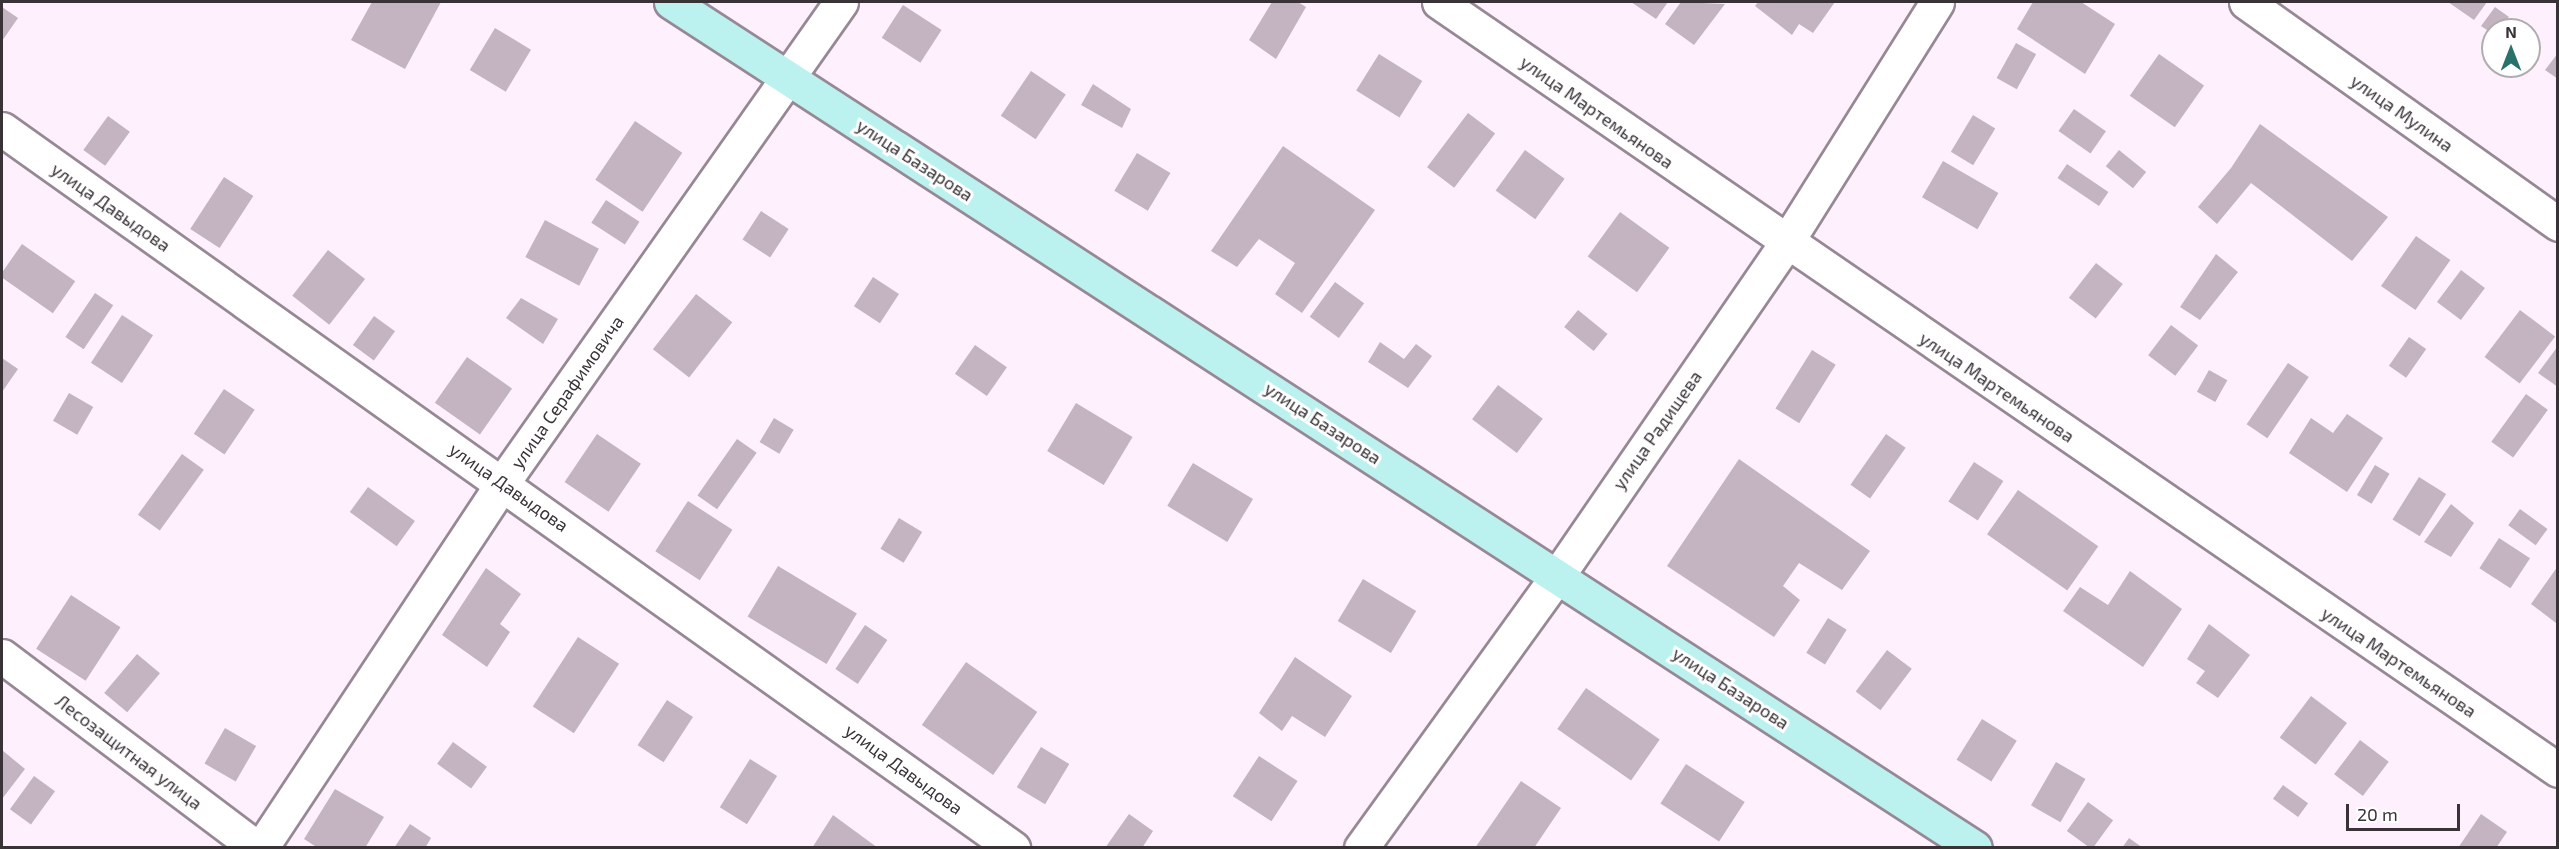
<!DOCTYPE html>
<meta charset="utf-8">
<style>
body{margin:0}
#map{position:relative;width:2559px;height:849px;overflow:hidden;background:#fef1fd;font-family:"Exo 2",sans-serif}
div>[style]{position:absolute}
.building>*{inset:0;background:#c4b4c2;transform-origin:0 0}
.roads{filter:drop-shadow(2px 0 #978895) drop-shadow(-2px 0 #978895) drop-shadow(0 2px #978895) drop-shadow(0 -2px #978895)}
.minor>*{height:33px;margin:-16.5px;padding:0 16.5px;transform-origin:16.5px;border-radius:16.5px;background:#fff}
.secondary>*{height:33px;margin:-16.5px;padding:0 16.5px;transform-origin:16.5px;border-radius:16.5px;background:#bbf1ee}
span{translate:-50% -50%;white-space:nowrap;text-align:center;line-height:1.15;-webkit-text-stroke:6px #fff;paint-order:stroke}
.street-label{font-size:18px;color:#393338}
.frame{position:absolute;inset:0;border:3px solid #393338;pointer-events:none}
.north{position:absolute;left:2481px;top:18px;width:60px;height:60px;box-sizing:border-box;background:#fff;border:2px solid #b0adaf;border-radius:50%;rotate:0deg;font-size:16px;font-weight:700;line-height:24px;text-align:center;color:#393338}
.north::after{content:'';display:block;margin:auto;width:21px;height:27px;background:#29726c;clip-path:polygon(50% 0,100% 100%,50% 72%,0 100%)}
.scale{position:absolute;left:2346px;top:804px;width:114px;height:27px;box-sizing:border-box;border:3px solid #393338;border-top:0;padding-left:8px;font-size:18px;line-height:21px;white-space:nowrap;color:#393338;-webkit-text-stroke:4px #fff;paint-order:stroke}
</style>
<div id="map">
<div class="building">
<div style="clip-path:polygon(372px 2px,441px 2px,405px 69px,351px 40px)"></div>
<div style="clip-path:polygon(1272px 2px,1298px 2px,1306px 7px,1276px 59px,1249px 40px)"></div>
<div style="clip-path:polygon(1631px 2px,1668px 2px,1656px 19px)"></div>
<div style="clip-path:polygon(1681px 2px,1725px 4px,1694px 45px,1665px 24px)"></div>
<div style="clip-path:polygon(1758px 2px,1835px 2px,1813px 33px,1799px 24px,1792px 35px,1755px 6px)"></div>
<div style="clip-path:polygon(2033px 2px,2081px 2px,2115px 24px,2085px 74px,2017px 29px)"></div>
<div style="clip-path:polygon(2448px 2px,2487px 2px,2474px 20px)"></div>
<div style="left:903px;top:5px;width:46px;height:39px;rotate:33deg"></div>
<div style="clip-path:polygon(2px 7px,18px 18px,2px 41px)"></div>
<div style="clip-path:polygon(2495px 7px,2509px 17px,2493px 34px,2481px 26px)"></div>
<div style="left:495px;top:28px;width:42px;height:49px;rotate:31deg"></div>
<div style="left:2016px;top:43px;width:23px;height:40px;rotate:29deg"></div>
<div style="clip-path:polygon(2558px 53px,2558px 79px,2545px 70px)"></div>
<div style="left:1379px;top:54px;width:51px;height:43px;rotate:32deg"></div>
<div style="left:2159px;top:54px;width:55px;height:51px;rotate:35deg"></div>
<div style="left:1031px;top:71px;width:42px;height:54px;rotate:34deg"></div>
<div style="clip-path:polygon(1093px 84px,1131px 109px,1122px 128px,1081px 105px)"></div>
<div style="left:2074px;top:109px;width:39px;height:27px;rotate:35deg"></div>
<div style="left:1468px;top:113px;width:34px;height:68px;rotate:37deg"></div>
<div style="left:1973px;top:115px;width:26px;height:43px;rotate:31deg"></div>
<div style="left:108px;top:116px;width:27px;height:42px;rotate:36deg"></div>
<div style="left:635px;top:121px;width:57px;height:71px;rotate:34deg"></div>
<div style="clip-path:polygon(2260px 124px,2388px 217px,2352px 261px,2251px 183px,2217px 224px,2198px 207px,2231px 168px)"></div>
<div style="clip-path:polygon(1283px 146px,1375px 210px,1302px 313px,1275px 294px,1295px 263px,1259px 239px,1237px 267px,1211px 251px)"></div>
<div style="left:1525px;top:150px;width:49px;height:50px;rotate:36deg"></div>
<div style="left:2119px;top:150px;width:35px;height:21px;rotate:39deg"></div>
<div style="left:1137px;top:153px;width:39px;height:44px;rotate:31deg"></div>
<div style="left:1943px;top:161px;width:64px;height:42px;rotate:30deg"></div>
<div style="left:2067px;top:164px;width:50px;height:17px;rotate:34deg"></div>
<div style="left:224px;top:177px;width:35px;height:62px;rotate:33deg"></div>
<div style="left:606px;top:200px;width:40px;height:27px;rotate:33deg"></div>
<div style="left:761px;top:211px;width:33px;height:34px;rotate:33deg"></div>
<div style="left:1620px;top:212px;width:61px;height:55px;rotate:36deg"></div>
<div style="left:545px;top:220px;width:61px;height:42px;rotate:28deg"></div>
<div style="left:2416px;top:236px;width:42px;height:61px;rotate:35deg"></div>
<div style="left:22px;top:244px;width:65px;height:39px;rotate:35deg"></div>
<div style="left:328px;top:250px;width:47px;height:58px;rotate:38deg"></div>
<div style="clip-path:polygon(2216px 254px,2238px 272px,2200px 320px,2180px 307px)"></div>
<div style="left:2096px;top:263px;width:34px;height:44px;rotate:38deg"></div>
<div style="left:2461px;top:270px;width:30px;height:40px;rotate:37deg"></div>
<div style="left:873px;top:277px;width:31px;height:35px;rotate:33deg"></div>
<div style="left:1335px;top:282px;width:36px;height:43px;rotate:36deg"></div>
<div style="left:95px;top:293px;width:22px;height:53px;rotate:34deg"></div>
<div style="left:696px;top:294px;width:46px;height:70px;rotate:38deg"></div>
<div style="clip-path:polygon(521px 298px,558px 319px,543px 344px,506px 318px)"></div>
<div style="left:1578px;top:310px;width:38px;height:22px;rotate:39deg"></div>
<div style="left:2520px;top:310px;width:44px;height:59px;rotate:37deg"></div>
<div style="left:122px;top:315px;width:37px;height:57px;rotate:33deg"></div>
<div style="left:374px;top:316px;width:26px;height:36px;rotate:36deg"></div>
<div style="left:2171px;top:325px;width:34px;height:38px;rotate:37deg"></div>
<div style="left:2409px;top:337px;width:21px;height:35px;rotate:35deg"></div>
<div style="clip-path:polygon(1380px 342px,1404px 359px,1416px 344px,1432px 356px,1408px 388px,1368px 362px)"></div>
<div style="left:975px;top:345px;width:39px;height:35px;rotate:35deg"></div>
<div style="clip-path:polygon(2558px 346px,2558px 387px,2538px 373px)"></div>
<div style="left:1812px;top:350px;width:28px;height:69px;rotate:32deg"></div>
<div style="left:467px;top:357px;width:55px;height:56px;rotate:35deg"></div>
<div style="clip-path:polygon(2px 358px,18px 369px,2px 392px)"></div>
<div style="left:2288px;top:363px;width:25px;height:74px;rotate:34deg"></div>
<div style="left:2209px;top:370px;width:21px;height:25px;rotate:29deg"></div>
<div style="left:1498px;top:385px;width:56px;height:43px;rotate:37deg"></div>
<div style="left:224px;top:389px;width:37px;height:54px;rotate:34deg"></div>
<div style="left:69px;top:393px;width:28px;height:32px;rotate:30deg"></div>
<div style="left:2526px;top:394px;width:27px;height:59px;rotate:36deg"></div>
<div style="left:1076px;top:403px;width:66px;height:56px;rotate:31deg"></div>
<div style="clip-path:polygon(2347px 414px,2383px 438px,2347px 492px,2289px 453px,2311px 418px,2333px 433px)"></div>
<div style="left:774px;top:418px;width:23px;height:28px;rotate:31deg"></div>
<div style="left:597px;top:434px;width:53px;height:58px;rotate:34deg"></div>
<div style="left:1886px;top:434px;width:24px;height:62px;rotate:35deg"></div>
<div style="left:737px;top:439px;width:24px;height:69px;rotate:35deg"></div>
<div style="left:182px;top:454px;width:27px;height:75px;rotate:36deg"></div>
<div style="clip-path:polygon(1739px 459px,1870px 551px,1842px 590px,1799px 563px,1783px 586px,1800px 600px,1774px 637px,1667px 566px)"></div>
<div style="left:1974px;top:462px;width:35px;height:47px;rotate:33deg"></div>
<div style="left:1193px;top:463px;width:70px;height:50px;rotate:31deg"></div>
<div style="left:2375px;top:465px;width:17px;height:35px;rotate:31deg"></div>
<div style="left:2419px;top:477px;width:32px;height:50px;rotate:32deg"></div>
<div style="left:368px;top:487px;width:58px;height:31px;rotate:36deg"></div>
<div style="left:2018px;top:490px;width:98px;height:54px;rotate:35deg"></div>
<div style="left:688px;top:501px;width:53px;height:60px;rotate:33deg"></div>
<div style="clip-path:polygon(2451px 504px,2474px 523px,2451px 557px,2424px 542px)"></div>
<div style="left:2520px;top:509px;width:34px;height:20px;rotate:36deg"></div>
<div style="left:899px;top:518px;width:27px;height:36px;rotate:31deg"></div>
<div style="left:2499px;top:538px;width:37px;height:36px;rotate:33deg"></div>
<div style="left:778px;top:566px;width:92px;height:59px;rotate:31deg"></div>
<div style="clip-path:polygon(2558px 566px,2558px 621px,2556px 623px,2531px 604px)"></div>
<div style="clip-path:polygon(486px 568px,521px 594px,500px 624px,510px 632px,487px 667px,442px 635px)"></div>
<div style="clip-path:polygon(2130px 571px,2182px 609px,2143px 667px,2063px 611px,2080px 587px,2108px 605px)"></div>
<div style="left:1363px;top:579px;width:62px;height:49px;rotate:31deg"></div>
<div style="left:71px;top:595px;width:59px;height:64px;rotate:33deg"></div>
<div style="left:1828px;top:618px;width:22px;height:41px;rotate:32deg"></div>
<div style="clip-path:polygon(2209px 624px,2250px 655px,2218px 698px,2196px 683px,2205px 671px,2187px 659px)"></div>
<div style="left:865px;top:625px;width:27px;height:53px;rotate:34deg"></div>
<div style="left:578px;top:637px;width:49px;height:83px;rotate:33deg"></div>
<div style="left:1887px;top:650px;width:31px;height:52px;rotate:37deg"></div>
<div style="left:137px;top:654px;width:30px;height:51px;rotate:40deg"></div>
<div style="clip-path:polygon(1295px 657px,1352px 696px,1325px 737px,1292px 716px,1282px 731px,1259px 713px)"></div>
<div style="left:966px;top:662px;width:87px;height:77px;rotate:35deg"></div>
<div style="left:1586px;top:688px;width:90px;height:50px;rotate:35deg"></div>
<div style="left:2311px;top:696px;width:45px;height:52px;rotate:37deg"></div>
<div style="left:667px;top:700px;width:31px;height:54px;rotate:33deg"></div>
<div style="left:1982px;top:719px;width:41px;height:48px;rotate:32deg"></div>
<div style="left:225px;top:728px;width:36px;height:41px;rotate:30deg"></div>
<div style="left:2360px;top:740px;width:36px;height:43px;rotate:37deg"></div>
<div style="left:453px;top:742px;width:42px;height:27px;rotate:36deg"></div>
<div style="left:1041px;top:747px;width:33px;height:47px;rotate:31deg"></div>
<div style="clip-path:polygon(2px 750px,25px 769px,2px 799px)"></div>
<div style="left:1259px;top:756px;width:46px;height:48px;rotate:33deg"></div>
<div style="left:750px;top:759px;width:32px;height:57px;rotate:32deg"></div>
<div style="left:2056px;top:762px;width:34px;height:50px;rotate:30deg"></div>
<div style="left:1686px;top:764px;width:70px;height:47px;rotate:33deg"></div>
<div style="left:34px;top:776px;width:26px;height:41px;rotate:36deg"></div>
<div style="clip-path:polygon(1521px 781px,1561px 808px,1534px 848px,1475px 848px)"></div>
<div style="left:2283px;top:785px;width:31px;height:17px;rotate:36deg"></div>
<div style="clip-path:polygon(335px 789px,384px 817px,365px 848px,318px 848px,304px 839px)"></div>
<div style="left:2088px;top:802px;width:31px;height:36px;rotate:36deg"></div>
<div style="clip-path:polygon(1129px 814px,1153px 831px,1142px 848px,1105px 848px)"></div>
<div style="clip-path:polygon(2481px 814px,2507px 832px,2496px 848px,2458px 848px)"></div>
<div style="clip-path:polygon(833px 815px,878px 848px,812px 848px)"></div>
<div style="clip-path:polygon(410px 824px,431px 838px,425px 848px,394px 848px)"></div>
<div style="clip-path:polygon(2129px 838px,2143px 848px,2122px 848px)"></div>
</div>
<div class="roads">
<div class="minor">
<div style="left:1439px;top:2px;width:1357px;rotate:34.46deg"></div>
<div style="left:2246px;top:2px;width:383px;rotate:35.4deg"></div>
<div style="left:2px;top:129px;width:1241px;rotate:35.42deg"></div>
<div style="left:2px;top:656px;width:319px;rotate:37deg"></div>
<div style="left:261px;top:848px;width:439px;rotate:-56.5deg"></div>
<div style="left:503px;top:482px;width:587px;rotate:-54.85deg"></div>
<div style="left:1361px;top:848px;width:337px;rotate:-54.2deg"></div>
<div style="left:1558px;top:575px;width:403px;rotate:-55.5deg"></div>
<div style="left:1786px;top:243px;width:284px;rotate:-57.9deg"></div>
</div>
<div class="secondary">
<div style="left:671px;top:2px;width:1554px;rotate:32.97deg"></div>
</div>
</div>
<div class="street-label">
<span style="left:1597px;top:112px;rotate:35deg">улица Мартемьянова</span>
<span style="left:2402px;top:113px;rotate:35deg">улица Мулина</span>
<span style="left:915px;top:160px;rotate:33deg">улица Базарова</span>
<span style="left:111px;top:207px;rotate:35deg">улица Давыдова</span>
<span style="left:1997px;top:387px;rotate:34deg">улица Мартемьянова</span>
<span style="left:567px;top:392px;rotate:-55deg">улица Серафимовича</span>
<span style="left:1323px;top:423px;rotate:33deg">улица Базарова</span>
<span style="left:1657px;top:430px;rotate:-55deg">улица Радищева</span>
<span style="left:509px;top:487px;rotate:35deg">улица Давыдова</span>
<span style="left:2399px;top:662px;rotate:34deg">улица Мартемьянова</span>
<span style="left:1731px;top:688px;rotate:33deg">улица Базарова</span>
<span style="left:129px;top:752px;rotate:37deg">Лесозащитная улица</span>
<span style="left:904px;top:769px;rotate:36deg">улица Давыдова</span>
</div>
<div class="frame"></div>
<div class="north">N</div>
<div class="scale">20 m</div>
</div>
